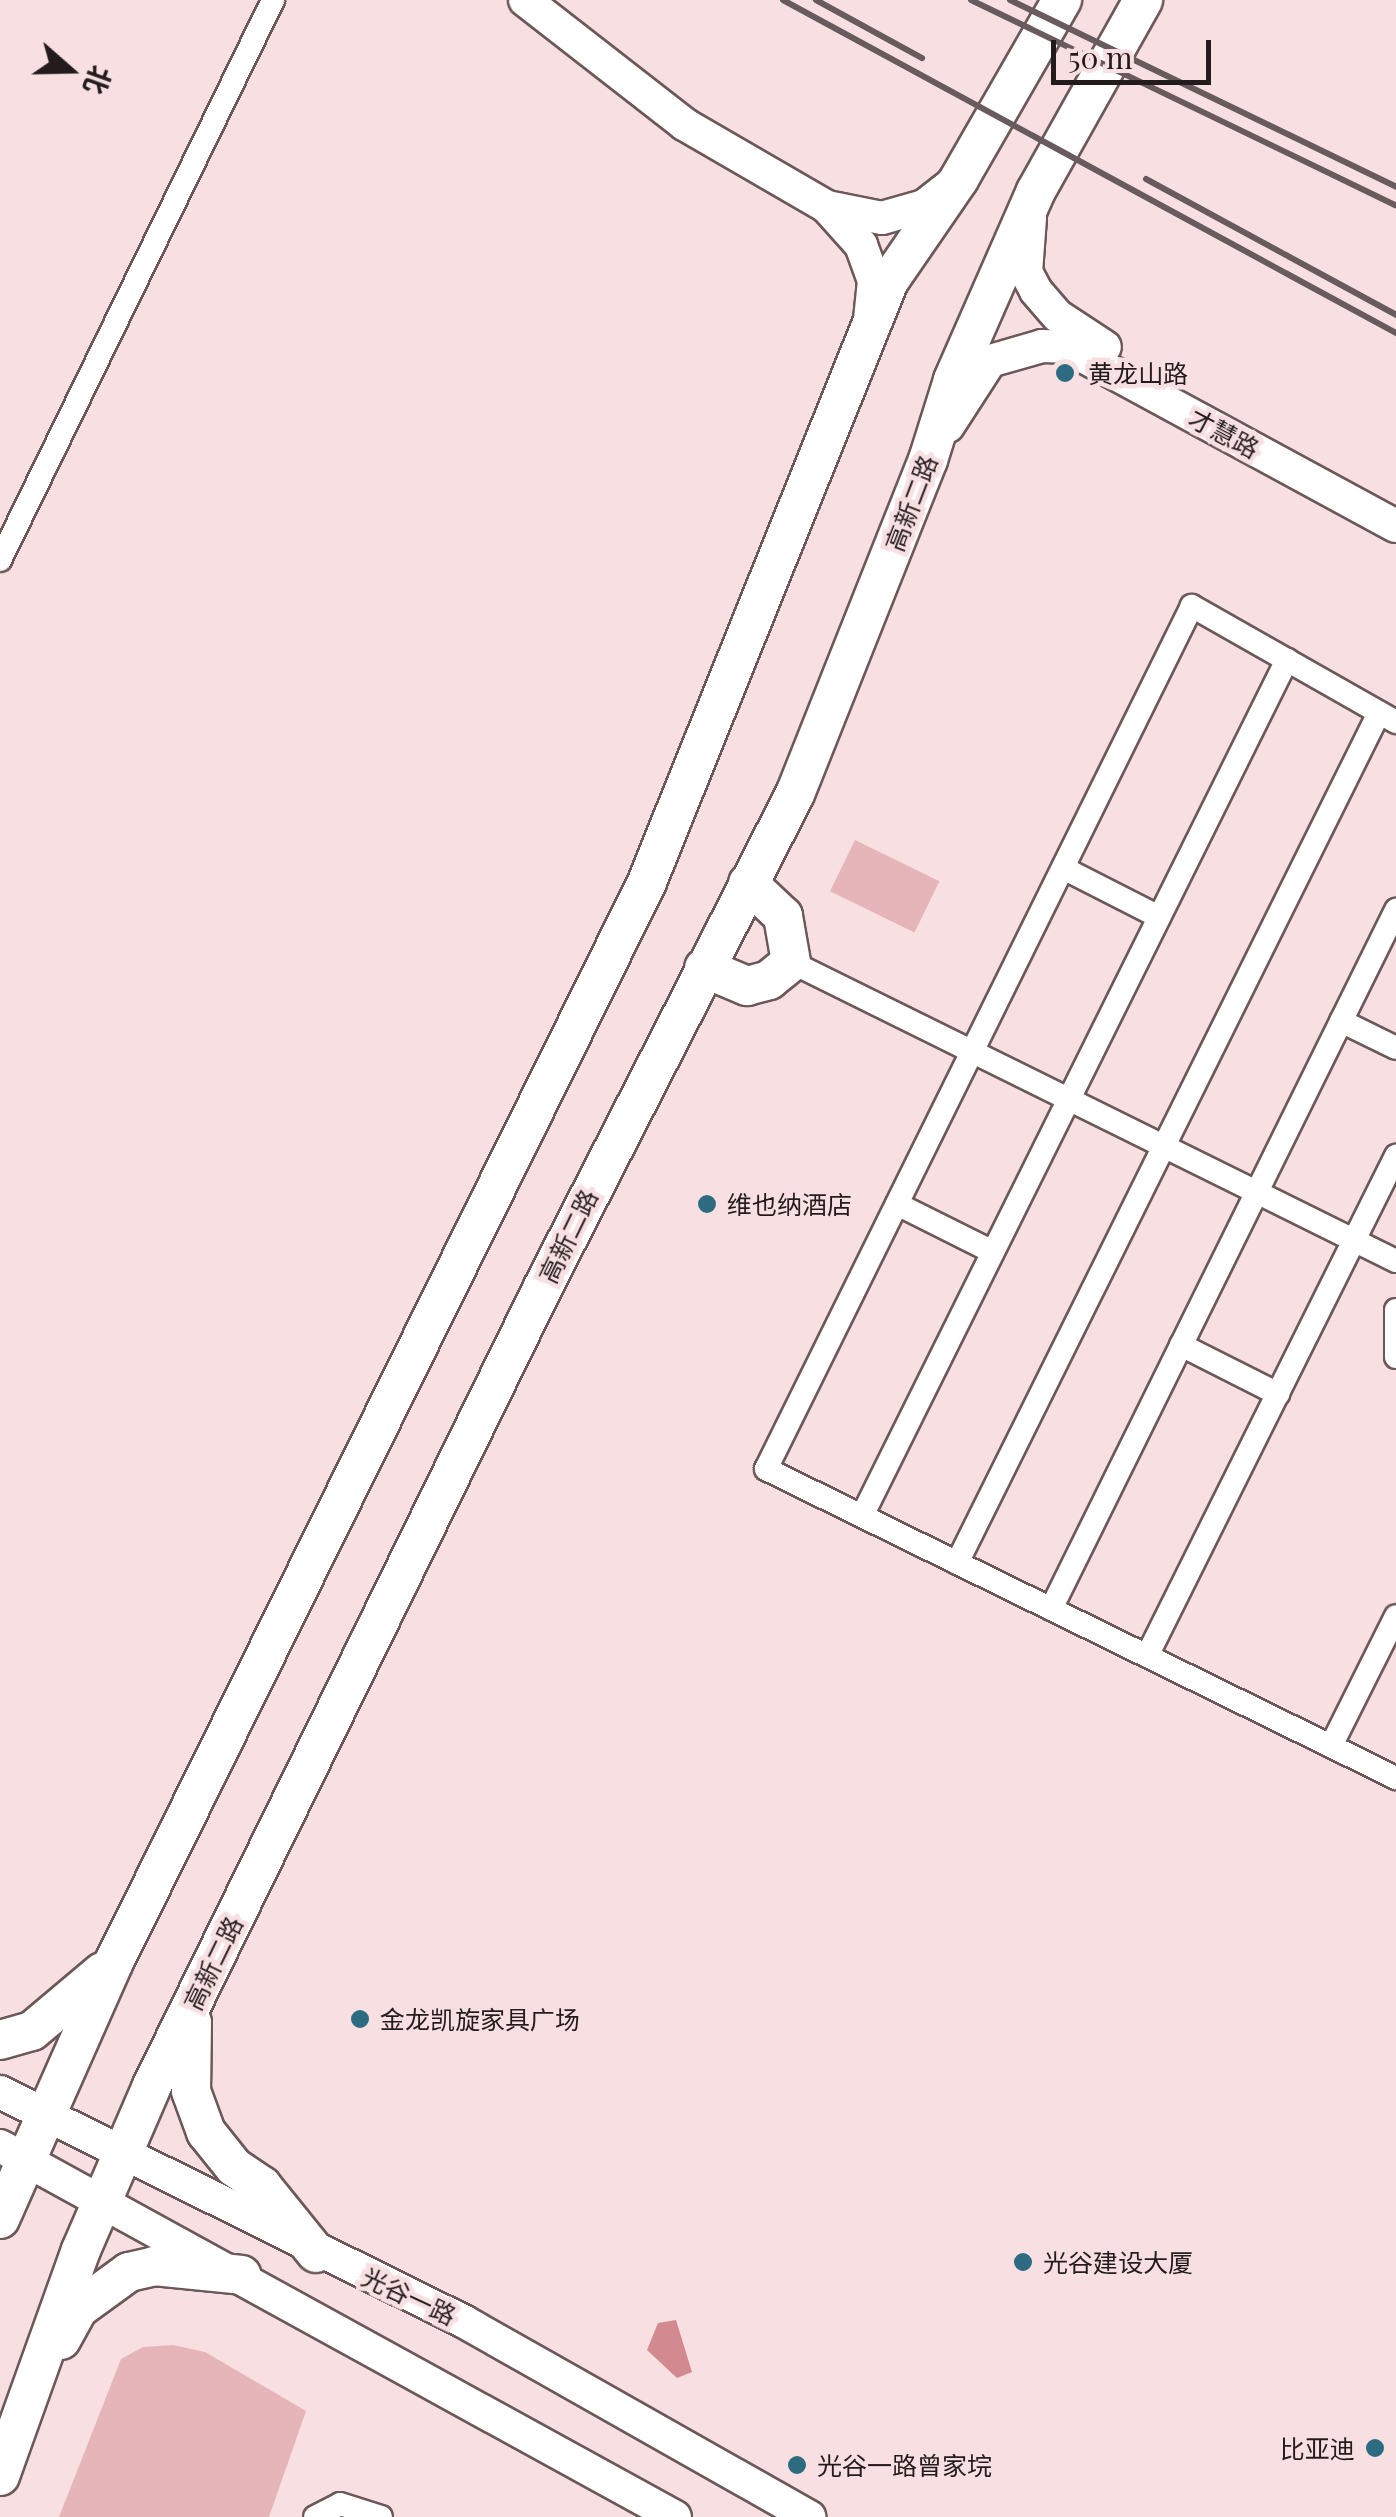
<!DOCTYPE html>
<meta charset="utf-8">
<style>
body{margin:0}
#map{position:relative;width:1396px;height:2517px;overflow:hidden;background:#f8e0e2;font-family:"Playfair Display","Noto Sans SC",serif}
div>[style]{position:absolute}
.green>*{inset:0;background:#e6b5b9;transform-origin:0 0}
.water>*{inset:0;background:#d28990}
.roads{filter:drop-shadow(2px 0 #6c5859) drop-shadow(-2px 0 #6c5859) drop-shadow(0 2px #6c5859) drop-shadow(0 -2px #6c5859)}
.street>*{height:22px;margin:-11px;padding:0 11px;transform-origin:11px;border-radius:11px;background:#fff}
.secondary>*{height:32px;margin:-16px;padding:0 16px;transform-origin:16px;border-radius:16px;background:#fff}
.primary>*{height:38px;margin:-19px;padding:0 19px;transform-origin:19px;border-radius:19px;background:#fff}
.rail>*{height:6px;margin:-3px;padding:0 3px;transform-origin:3px;border-radius:3px;background:#695b5d}
.dots>*{width:28px;height:28px;translate:-50% -50%;box-sizing:border-box;border:5px solid #f8e0e2;border-radius:50%}
span{translate:-50% -50%;white-space:nowrap;text-align:center;line-height:1.15;-webkit-text-stroke:9px #f8e0e2;paint-order:stroke}
.poi-label{font-size:25px;color:#231b1c}
.left{translate:0 -50%;text-align:left}
.right{translate:-100% -50%;text-align:right}
.street-label{font-size:25px;color:#231b1c}
.north{position:absolute;left:20px;top:20px;width:100px;height:100px;-webkit-text-stroke:8px #f8e0e2;paint-order:stroke;rotate:110deg;font-size:28px;font-weight:700;line-height:40px;text-align:center;color:#231b1c}
.north::after{content:'';display:block;margin:auto;width:35px;height:45px;background:#231b1c;clip-path:polygon(50% 0,100% 100%,50% 72%,0 100%)}
.scale{position:absolute;left:1051px;top:40px;width:160px;height:45px;box-sizing:border-box;border:5px solid #231b1c;border-top:0;padding-left:12px;font-size:30px;line-height:35px;white-space:nowrap;color:#231b1c;-webkit-text-stroke:8px #f8e0e2;paint-order:stroke}
</style>
<div id="map">
<div class="green">
<div style="left:855px;top:840px;width:94px;height:57px;rotate:26deg"></div>
<div style="clip-path:polygon(173px 2345px,205px 2352px,306px 2411px,269px 2517px,59px 2517px,121px 2359px,143px 2347px)"></div>
</div>
<div class="water">
<div style="clip-path:polygon(676px 2320px,692px 2372px,677px 2378px,647px 2350px,658px 2323px)"></div>
</div>
<div class="roads">
<div class="street">
<div style="left:0;top:560px;width:623px;rotate:-64.01deg"></div>
<div style="left:1396px;top:722px;width:235px;rotate:-150.4deg"></div>
<div style="left:1192px;top:606px;width:962px;rotate:116.27deg"></div>
<div style="left:766px;top:1469px;width:702px;rotate:26.13deg"></div>
<div style="left:1063px;top:868px;width:108px;rotate:27deg"></div>
<div style="left:791px;top:962px;width:675px;rotate:26.3deg"></div>
<div style="left:1341px;top:1021px;width:61px;rotate:26.1deg"></div>
<div style="left:897px;top:1204px;width:107px;rotate:26.6deg"></div>
<div style="left:1396px;top:1310px;width:47px;rotate:90deg"></div>
<div style="left:1181px;top:1345px;width:109px;rotate:26.8deg"></div>
<div style="left:862px;top:1516px;width:956px;rotate:-63.6deg"></div>
<div style="left:957px;top:1563px;width:949px;rotate:-63.6deg"></div>
<div style="left:1051px;top:1609px;width:780px;rotate:-63.73deg"></div>
<div style="left:1147px;top:1656px;width:559px;rotate:-63.53deg"></div>
<div style="left:1331px;top:1746px;width:145px;rotate:-63.4deg"></div>
<div style="left:315px;top:2517px;width:28px;rotate:-27deg"></div>
<div style="left:340px;top:2504px;width:43px;rotate:17.6deg"></div>
</div>
<div class="secondary">
<div style="left:525px;top:0;width:202px;rotate:37.9deg"></div>
<div style="left:684px;top:124px;width:165px;rotate:30.1deg"></div>
<div style="left:827px;top:207px;width:56px;rotate:11.3deg"></div>
<div style="left:882px;top:218px;width:44px;rotate:-15.9deg"></div>
<div style="left:924px;top:206px;width:34px;rotate:-38deg"></div>
<div style="left:827px;top:207px;width:51px;rotate:48.2deg"></div>
<div style="left:861px;top:245px;width:38px;rotate:70deg"></div>
<div style="left:874px;top:281px;width:36px;rotate:96deg"></div>
<div style="left:1030px;top:218px;width:54px;rotate:94.2deg"></div>
<div style="left:1026px;top:272px;width:21px;rotate:62deg"></div>
<div style="left:1036px;top:291px;width:33px;rotate:49deg"></div>
<div style="left:1058px;top:316px;width:56px;rotate:33.4deg"></div>
<div style="left:948px;top:426px;width:77px;rotate:-57.1deg"></div>
<div style="left:990px;top:361px;width:54px;rotate:-16.1deg"></div>
<div style="left:1042px;top:346px;width:24px;rotate:2deg"></div>
<div style="left:1066px;top:347px;width:375px;rotate:28.5deg"></div>
<div style="left:0;top:2092px;width:517px;rotate:26.32deg"></div>
<div style="left:463px;top:2321px;width:398px;rotate:29.5deg"></div>
<div style="left:0;top:2146px;width:770px;rotate:28.79deg"></div>
</div>
<div class="primary">
<div style="left:704px;top:968px;width:47px;rotate:22.7deg"></div>
<div style="left:747px;top:986px;width:23px;rotate:-15deg"></div>
<div style="left:769px;top:980px;width:28px;rotate:-39deg"></div>
<div style="left:791px;top:962px;width:47px;rotate:-99.9deg"></div>
<div style="left:783px;top:916px;width:48px;rotate:-136.7deg"></div>
<div style="left:192px;top:2022px;width:69px;rotate:90.8deg"></div>
<div style="left:191px;top:2091px;width:44px;rotate:69.9deg"></div>
<div style="left:206px;top:2132px;width:45px;rotate:51.3deg"></div>
<div style="left:234px;top:2167px;width:34px;rotate:34deg"></div>
<div style="left:262px;top:2186px;width:86px;rotate:51.1deg"></div>
<div style="left:0;top:2040px;width:33px;rotate:-16deg"></div>
<div style="left:32px;top:2031px;width:92px;rotate:-40.1deg"></div>
<div style="left:0;top:2219px;width:283px;rotate:-66.1deg"></div>
<div style="left:115px;top:1960px;width:1202px;rotate:-63.73deg"></div>
<div style="left:647px;top:882px;width:648px;rotate:-68.07deg"></div>
<div style="left:889px;top:281px;width:124px;rotate:-55.5deg"></div>
<div style="left:959px;top:179px;width:207px;rotate:-60.1deg"></div>
<div style="left:61px;top:2340px;width:35px;rotate:-61deg"></div>
<div style="left:78px;top:2309px;width:63px;rotate:-36deg"></div>
<div style="left:129px;top:2272px;width:26px;rotate:-13deg"></div>
<div style="left:154px;top:2266px;width:88px;rotate:5.8deg"></div>
<div style="left:0;top:2476px;width:240px;rotate:-70.3deg"></div>
<div style="left:81px;top:2250px;width:176px;rotate:-66.6deg"></div>
<div style="left:151px;top:2088px;width:892px;rotate:-63.92deg"></div>
<div style="left:543px;top:1287px;width:554px;rotate:-62.93deg"></div>
<div style="left:795px;top:794px;width:360px;rotate:-68.3deg"></div>
<div style="left:928px;top:460px;width:84px;rotate:-72.6deg"></div>
<div style="left:953px;top:380px;width:206px;rotate:-66.3deg"></div>
<div style="left:1036px;top:191px;width:219px;rotate:-60.7deg"></div>
</div>
</div>
<div class="rail">
<div style="left:783px;top:0;width:698px;rotate:28.51deg"></div>
<div style="left:816px;top:0;width:121px;rotate:28.7deg"></div>
<div style="left:971px;top:0;width:472px;rotate:25.8deg"></div>
<div style="left:1010px;top:0;width:429px;rotate:25.8deg"></div>
<div style="left:1146px;top:179px;width:285px;rotate:28.5deg"></div>
</div>
<div class="dots">
<div style="left:1065px;top:373px;background:#2c6b80"></div>
<div style="left:707px;top:1204px;background:#2c6b80"></div>
<div style="left:360px;top:2019px;background:#2c6b80"></div>
<div style="left:1023px;top:2262px;background:#2c6b80"></div>
<div style="left:1375px;top:2448px;background:#2c6b80"></div>
<div style="left:797px;top:2465px;background:#2c6b80"></div>
</div>
<div class="poi-label">
<span class="left" style="left:1088px;top:373px">黄龙山路</span>
<span class="left" style="left:727px;top:1204px">维也纳酒店</span>
<span class="left" style="left:380px;top:2019px">金龙凯旋家具广场</span>
<span class="left" style="left:1043px;top:2262px">光谷建设大厦</span>
<span class="right" style="left:1355px;top:2448px">比亚迪</span>
<span class="left" style="left:817px;top:2465px">光谷一路曾家垸</span>
</div>
<div class="street-label">
<span style="left:1224px;top:433px;rotate:28deg">才慧路</span>
<span style="left:911px;top:503px;rotate:-69deg">高新二路</span>
<span style="left:568px;top:1236px;rotate:-64deg">高新二路</span>
<span style="left:213px;top:1963px;rotate:-64deg">高新二路</span>
<span style="left:409px;top:2296px;rotate:25deg">光谷一路</span>
</div>
<div class="north">北</div>
<div class="scale">50 m</div>
</div>
